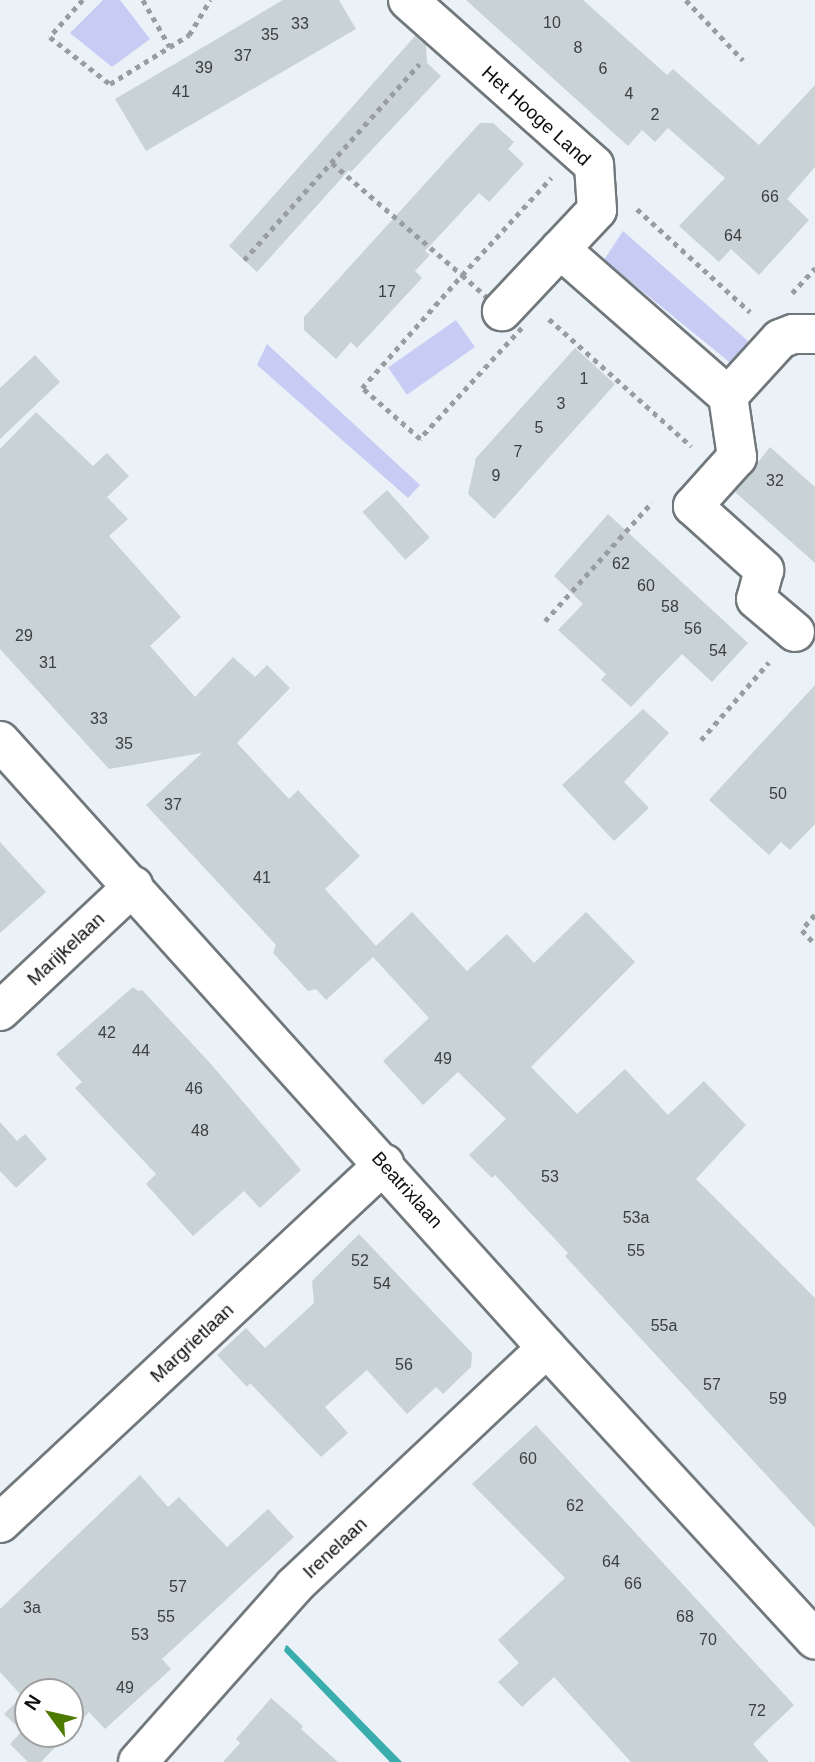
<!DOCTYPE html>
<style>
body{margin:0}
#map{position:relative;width:815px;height:1762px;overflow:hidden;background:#eaf2f7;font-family:Arial,sans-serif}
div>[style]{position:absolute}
.green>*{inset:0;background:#c8ccf5;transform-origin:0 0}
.water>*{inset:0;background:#39adad}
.building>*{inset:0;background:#c9d2d5;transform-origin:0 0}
.path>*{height:4.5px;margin-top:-2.25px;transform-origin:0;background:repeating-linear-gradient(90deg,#979da1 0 5px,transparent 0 10px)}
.roads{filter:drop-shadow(2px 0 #71787c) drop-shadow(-2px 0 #71787c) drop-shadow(0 2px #71787c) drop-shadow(0 -2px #71787c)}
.minor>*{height:38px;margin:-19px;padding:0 19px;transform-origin:19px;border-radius:19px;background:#fff}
span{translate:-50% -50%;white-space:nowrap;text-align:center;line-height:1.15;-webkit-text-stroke:5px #fff;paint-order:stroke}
.number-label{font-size:16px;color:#3c4042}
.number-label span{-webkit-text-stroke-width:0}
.street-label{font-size:19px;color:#0d0f11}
.north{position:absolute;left:14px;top:1678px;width:70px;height:70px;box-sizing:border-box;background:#fff;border:2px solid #9e9fa0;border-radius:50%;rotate:303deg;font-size:19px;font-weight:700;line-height:28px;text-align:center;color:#0d0f11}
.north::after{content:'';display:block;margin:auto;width:24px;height:32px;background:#4d7b00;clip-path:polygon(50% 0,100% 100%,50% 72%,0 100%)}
</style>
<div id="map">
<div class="green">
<div style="clip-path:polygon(103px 0,120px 0,150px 39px,112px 67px,70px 33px)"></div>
<div style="clip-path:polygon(623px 231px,748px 341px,733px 365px,604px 260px)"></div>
<div style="left:456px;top:320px;width:33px;height:83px;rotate:55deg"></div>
<div style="clip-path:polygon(267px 344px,420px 485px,408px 498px,257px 365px)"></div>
</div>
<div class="water">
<div style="clip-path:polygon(286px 1645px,288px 1646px,402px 1762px,390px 1762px,284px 1651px)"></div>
</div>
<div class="building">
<div style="clip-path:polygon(283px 0,339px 0,356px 29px,146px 151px,115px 99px)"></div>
<div style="clip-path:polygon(466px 0,583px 0,667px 75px,673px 69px,759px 145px,815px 85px,815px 167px,787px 199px,809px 220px,759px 275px,731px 249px,719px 262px,679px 226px,725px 178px,668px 128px,655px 142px,642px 130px,628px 146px)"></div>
<div style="clip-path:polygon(415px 36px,426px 45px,427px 63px,441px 76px,351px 172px,349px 170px,257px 272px,229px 246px)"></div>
<div style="clip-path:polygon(480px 123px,493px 123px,514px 142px,508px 149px,524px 164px,489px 202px,479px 193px,425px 251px,430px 255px,415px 271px,422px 278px,357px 348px,351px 342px,336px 359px,304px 330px,304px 317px)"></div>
<div style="clip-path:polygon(575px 348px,615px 384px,494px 519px,468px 494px,476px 458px)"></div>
<div style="clip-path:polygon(35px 355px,60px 382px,0 439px,0 388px)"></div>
<div style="clip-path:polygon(36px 412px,93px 466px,107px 453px,129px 476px,107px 497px,128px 519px,109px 536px,181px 617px,150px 646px,195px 697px,233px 657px,255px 677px,267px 665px,290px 688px,237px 743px,289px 799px,298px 790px,360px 856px,325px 889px,376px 946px,412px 912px,467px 971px,507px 934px,534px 963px,586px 912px,635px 962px,531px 1067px,577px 1114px,625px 1069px,668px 1115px,704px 1081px,746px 1125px,696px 1179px,815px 1298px,815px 1528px,565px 1256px,568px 1253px,495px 1175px,492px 1178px,469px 1155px,506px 1119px,458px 1072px,423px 1105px,383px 1061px,429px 1018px,373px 957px,326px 1000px,316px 989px,308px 991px,273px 953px,276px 945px,146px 805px,202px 753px,109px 769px,0 649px,0 449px)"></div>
<div style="clip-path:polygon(770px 447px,815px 487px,815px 563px,735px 492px)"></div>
<div style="left:387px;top:490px;width:64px;height:33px;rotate:48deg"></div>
<div style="clip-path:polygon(608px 514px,748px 643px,712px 682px,682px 654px,631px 707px,601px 680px,606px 674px,558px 630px,583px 604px,554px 576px)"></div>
<div style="clip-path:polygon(815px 685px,815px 824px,790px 850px,781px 842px,769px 855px,709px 800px)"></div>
<div style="clip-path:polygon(643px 709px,669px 733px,624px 782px,649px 808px,614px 841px,562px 785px)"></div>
<div style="clip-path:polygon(0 842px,46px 892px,0 933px)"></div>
<div style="clip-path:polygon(133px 987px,138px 991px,142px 990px,210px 1063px,301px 1170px,260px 1208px,244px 1191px,193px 1236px,146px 1184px,156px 1174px,75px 1088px,82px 1082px,56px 1054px)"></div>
<div style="clip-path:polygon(0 1122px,17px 1141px,25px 1134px,47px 1159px,16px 1188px,0 1171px)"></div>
<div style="clip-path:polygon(359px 1234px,472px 1353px,471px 1367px,443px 1394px,436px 1387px,407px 1414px,367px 1370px,325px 1407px,348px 1433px,321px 1457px,250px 1383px,247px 1387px,217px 1355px,246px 1328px,265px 1348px,314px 1303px,312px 1281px)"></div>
<div style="clip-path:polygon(536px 1425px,794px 1705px,753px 1744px,769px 1762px,631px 1762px,554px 1677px,522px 1707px,498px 1682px,519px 1663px,498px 1640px,565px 1578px,472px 1484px)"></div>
<div style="clip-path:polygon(140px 1475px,168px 1507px,179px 1497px,227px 1547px,268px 1509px,294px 1537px,162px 1659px,171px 1669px,105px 1729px,89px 1712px,70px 1732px,70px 1692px,28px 1692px,28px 1734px,68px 1734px,41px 1762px,28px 1762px,10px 1744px,22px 1731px,4px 1714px,22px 1696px,0 1672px,0 1609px)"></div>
<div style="clip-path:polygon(271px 1698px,303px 1726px,301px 1729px,338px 1762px,223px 1762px,240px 1743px,236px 1739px)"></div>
</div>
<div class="path">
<div style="left:83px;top:0;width:50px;rotate:131.7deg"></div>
<div style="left:50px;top:37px;width:76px;rotate:38.1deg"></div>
<div style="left:110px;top:84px;width:93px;rotate:-31.8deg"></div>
<div style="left:189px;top:35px;width:41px;rotate:-59deg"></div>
<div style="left:143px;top:0;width:54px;rotate:60.1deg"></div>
<div style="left:686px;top:0;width:83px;rotate:46.5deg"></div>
<div style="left:332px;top:163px;width:172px;rotate:40.7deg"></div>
<div style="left:462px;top:275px;width:132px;rotate:-47.5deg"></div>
<div style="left:637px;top:209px;width:153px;rotate:42.3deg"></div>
<div style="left:244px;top:260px;width:263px;rotate:-48.2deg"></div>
<div style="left:462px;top:275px;width:80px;rotate:41.5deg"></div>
<div style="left:522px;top:328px;width:151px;rotate:132.6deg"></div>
<div style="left:420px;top:439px;width:77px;rotate:-138.7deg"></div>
<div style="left:362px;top:388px;width:151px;rotate:-48.5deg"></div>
<div style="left:792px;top:293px;width:34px;rotate:-47deg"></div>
<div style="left:549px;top:319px;width:191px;rotate:41.8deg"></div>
<div style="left:545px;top:621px;width:160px;rotate:-48deg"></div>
<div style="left:701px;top:740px;width:103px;rotate:-48.9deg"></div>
<div style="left:815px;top:915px;width:20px;rotate:131deg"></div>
<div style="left:802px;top:930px;width:19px;rotate:47deg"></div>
</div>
<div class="roads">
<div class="minor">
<div style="left:408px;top:0;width:249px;rotate:41.6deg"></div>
<div style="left:594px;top:165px;width:45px;rotate:86.2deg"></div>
<div style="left:597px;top:210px;width:139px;rotate:133.2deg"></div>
<div style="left:560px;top:249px;width:223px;rotate:41.2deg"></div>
<div style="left:728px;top:396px;width:62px;rotate:81.6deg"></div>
<div style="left:737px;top:457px;width:66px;rotate:131.9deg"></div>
<div style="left:693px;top:506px;width:96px;rotate:42deg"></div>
<div style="left:764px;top:570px;width:30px;rotate:105deg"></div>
<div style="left:756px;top:599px;width:51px;rotate:40.2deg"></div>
<div style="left:728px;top:396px;width:77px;rotate:-47.6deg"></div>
<div style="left:780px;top:339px;width:14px;rotate:-21deg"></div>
<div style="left:793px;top:334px;width:22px"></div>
<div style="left:0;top:741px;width:817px;rotate:47.98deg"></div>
<div style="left:547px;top:1348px;width:396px;rotate:47.4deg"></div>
<div style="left:0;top:1011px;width:183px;rotate:-43.2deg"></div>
<div style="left:0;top:1523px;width:526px;rotate:-43.07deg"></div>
<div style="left:138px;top:1762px;width:235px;rotate:-48.4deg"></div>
<div style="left:294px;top:1586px;width:347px;rotate:-43.3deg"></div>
</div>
</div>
<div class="number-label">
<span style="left:552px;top:23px">10</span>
<span style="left:300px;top:24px">33</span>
<span style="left:270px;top:35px">35</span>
<span style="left:578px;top:48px">8</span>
<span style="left:243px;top:56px">37</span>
<span style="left:204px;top:68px">39</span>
<span style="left:603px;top:69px">6</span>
<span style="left:181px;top:92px">41</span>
<span style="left:629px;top:94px">4</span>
<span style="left:655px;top:115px">2</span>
<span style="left:770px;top:197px">66</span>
<span style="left:733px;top:236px">64</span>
<span style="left:387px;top:292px">17</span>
<span style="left:584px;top:379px">1</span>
<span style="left:561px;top:404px">3</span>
<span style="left:539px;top:428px">5</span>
<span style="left:518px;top:452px">7</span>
<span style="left:496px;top:476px">9</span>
<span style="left:775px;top:481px">32</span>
<span style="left:621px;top:564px">62</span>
<span style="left:646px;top:586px">60</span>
<span style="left:670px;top:607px">58</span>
<span style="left:693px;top:629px">56</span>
<span style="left:24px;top:636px">29</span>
<span style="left:718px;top:651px">54</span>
<span style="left:48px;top:663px">31</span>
<span style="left:99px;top:719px">33</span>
<span style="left:124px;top:744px">35</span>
<span style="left:778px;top:794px">50</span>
<span style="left:173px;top:805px">37</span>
<span style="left:262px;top:878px">41</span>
<span style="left:107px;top:1033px">42</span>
<span style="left:141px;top:1051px">44</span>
<span style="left:443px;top:1059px">49</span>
<span style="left:194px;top:1089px">46</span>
<span style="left:200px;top:1131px">48</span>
<span style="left:550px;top:1177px">53</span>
<span style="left:636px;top:1218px">53a</span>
<span style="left:636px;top:1251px">55</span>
<span style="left:360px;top:1261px">52</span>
<span style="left:382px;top:1284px">54</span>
<span style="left:664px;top:1326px">55a</span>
<span style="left:404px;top:1365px">56</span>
<span style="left:712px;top:1385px">57</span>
<span style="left:778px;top:1399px">59</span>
<span style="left:528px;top:1459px">60</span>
<span style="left:575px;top:1506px">62</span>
<span style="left:611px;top:1562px">64</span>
<span style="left:633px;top:1584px">66</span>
<span style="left:178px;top:1587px">57</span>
<span style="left:32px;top:1608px">3a</span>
<span style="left:166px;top:1617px">55</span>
<span style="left:685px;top:1617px">68</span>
<span style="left:140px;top:1635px">53</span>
<span style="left:708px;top:1640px">70</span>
<span style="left:125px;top:1688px">49</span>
<span style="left:757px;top:1711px">72</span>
</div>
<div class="street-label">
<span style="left:536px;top:116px;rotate:42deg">Het Hooge Land</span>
<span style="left:66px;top:949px;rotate:-43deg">Marijkelaan</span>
<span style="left:407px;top:1190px;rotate:48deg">Beatrixlaan</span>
<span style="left:192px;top:1343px;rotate:-43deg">Margrietlaan</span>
<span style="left:335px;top:1548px;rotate:-43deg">Irenelaan</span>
</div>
<div class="north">N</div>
</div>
